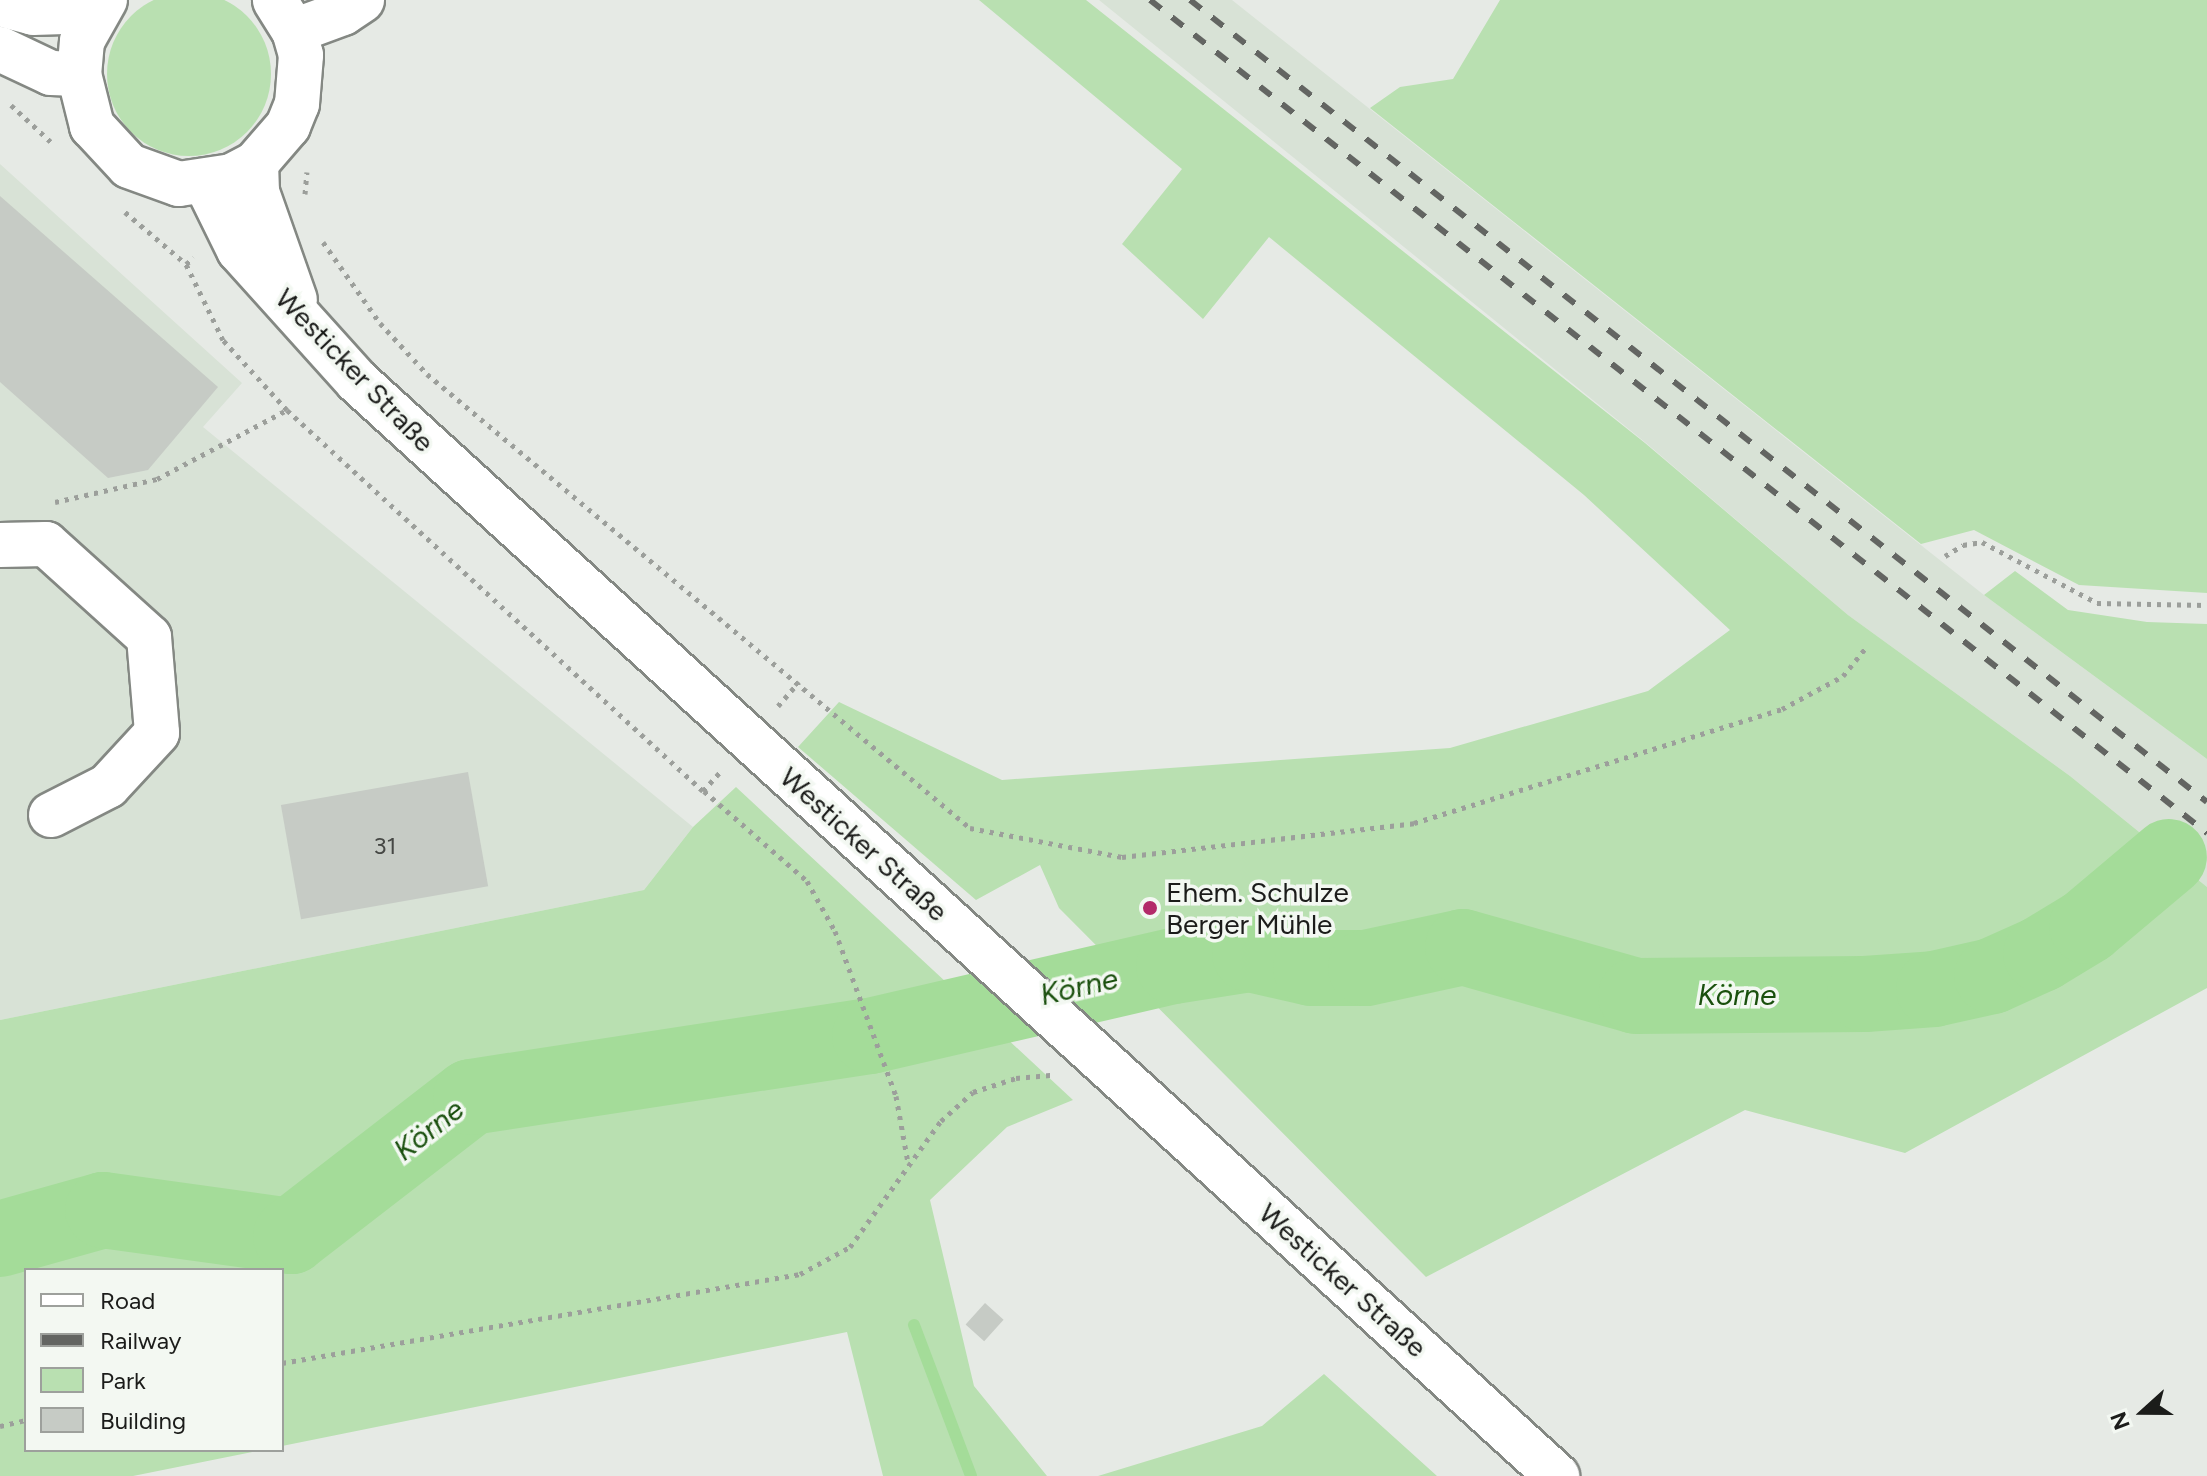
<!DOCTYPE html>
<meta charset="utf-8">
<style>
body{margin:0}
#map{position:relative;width:2207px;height:1476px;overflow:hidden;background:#e6eae5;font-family:Figtree,sans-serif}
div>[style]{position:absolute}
.built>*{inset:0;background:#d8e2d6}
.green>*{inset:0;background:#b9e0b1}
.round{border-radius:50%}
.stream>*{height:12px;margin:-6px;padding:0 6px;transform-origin:6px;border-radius:6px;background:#a4dc99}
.river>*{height:76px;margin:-38px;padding:0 38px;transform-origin:38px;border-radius:38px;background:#a4dc99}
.building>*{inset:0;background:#c6cbc5;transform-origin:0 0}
.path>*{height:5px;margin-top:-2.5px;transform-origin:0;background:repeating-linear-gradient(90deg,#9c9f9b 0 4px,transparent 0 10px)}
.roads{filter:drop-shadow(2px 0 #848883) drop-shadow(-2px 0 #848883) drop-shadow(0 2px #848883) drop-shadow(0 -2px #848883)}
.minor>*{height:44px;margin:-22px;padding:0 22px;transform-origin:22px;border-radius:22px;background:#fff}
.rail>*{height:6px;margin-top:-3px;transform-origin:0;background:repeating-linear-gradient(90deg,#636562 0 14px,transparent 0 28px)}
.dots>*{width:22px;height:22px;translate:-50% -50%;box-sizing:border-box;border:4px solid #f3f8f2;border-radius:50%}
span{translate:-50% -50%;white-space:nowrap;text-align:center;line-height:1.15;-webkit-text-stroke:7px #f3f8f2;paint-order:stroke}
.number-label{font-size:24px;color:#464845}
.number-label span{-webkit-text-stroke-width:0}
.street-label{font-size:28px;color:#1b1c1a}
.poi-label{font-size:28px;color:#1b1c1a}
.left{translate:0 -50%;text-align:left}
.water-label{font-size:30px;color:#1a500e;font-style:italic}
.legend{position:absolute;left:24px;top:1268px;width:260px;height:184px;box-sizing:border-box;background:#f3f8f2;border:2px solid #9da09c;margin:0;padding:10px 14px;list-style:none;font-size:24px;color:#1b1c1a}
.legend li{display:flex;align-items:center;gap:16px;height:40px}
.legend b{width:40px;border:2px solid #9da09c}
.north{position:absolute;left:2103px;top:1372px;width:80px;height:80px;-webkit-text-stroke:6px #f3f8f2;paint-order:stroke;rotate:249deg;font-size:22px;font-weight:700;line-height:32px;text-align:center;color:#1b1c1a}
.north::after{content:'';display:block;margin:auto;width:28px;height:36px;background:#1b1c1a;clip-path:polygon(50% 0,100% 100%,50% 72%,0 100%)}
</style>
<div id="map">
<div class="built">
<div style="clip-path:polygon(1099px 0,1232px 0,1984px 595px,2207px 759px,2207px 887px,2070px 776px,1848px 615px,1646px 443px)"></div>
<div style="clip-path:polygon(0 164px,242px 383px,203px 427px,693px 827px,644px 890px,0 1020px)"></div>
</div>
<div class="green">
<div class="round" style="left:107px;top:-8px;width:164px;height:164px"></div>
<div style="clip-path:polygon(979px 0,1086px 0,1645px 443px,1848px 615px,2070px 776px,2207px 887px,2207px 988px,1905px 1153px,1745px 1110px,1426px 1277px,1059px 908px,1040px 865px,976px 900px,798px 747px,839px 702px,1002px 780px,1450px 748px,1648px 691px,1730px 630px,1584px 495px,1269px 237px,1203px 319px,1122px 244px,1182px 169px)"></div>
<div style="clip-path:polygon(1500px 0,2207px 0,2207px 593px,2079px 585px,1974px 530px,1921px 544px,1370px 108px,1400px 87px,1453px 79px)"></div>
<div style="clip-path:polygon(2015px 571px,2068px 610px,2147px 622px,2207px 624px,2207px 759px,1984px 595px)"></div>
<div style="clip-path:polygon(736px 787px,1073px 1100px,1007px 1127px,930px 1200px,974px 1386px,1047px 1476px,883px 1476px,847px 1332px,282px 1446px,282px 1270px,26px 1270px,26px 1450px,262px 1450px,133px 1476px,0 1476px,0 1020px,644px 890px,693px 827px)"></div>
<div style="clip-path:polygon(1324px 1374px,1437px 1476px,1098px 1476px,1262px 1426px)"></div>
</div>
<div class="stream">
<div style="left:914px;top:1325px;width:161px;rotate:69.3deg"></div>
</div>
<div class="river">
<div style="left:0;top:1239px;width:107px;rotate:-15.7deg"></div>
<div style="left:103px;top:1210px;width:190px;rotate:7.9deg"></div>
<div style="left:291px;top:1236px;width:227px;rotate:-37.7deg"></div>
<div style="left:471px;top:1097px;width:404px;rotate:-8.7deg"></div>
<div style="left:870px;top:1036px;width:312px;rotate:-13deg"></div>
<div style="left:1174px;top:966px;width:77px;rotate:-9deg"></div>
<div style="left:1250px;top:954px;width:63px;rotate:12.9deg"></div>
<div style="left:1311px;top:968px;width:55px"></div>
<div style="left:1366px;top:968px;width:99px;rotate:-12.2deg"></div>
<div style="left:1463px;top:947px;width:180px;rotate:15.8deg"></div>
<div style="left:1636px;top:996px;width:229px;rotate:-0.5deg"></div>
<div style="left:1865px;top:994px;width:69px;rotate:-4.1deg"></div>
<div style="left:1934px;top:989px;width:59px;rotate:-12.6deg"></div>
<div style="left:1992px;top:976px;width:54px;rotate:-24.2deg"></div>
<div style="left:2041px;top:954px;width:54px;rotate:-31.3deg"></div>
<div style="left:2087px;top:926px;width:107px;rotate:-40.1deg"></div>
</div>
<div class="building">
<div style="clip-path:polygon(0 196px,218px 387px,148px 470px,108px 478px,0 382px)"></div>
<div style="left:468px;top:772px;width:116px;height:190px;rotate:80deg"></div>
<div style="left:985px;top:1303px;width:25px;height:29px;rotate:42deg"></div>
</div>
<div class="path">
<div style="left:11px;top:105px;width:54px;rotate:42.8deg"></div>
<div style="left:305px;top:194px;width:22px;rotate:-85deg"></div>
<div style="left:125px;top:212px;width:80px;rotate:40.4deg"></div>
<div style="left:186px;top:264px;width:10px;rotate:-37deg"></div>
<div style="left:323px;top:242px;width:99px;rotate:54.9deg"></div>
<div style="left:380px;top:323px;width:69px;rotate:47.3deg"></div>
<div style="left:427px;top:374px;width:708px;rotate:39.9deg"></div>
<div style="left:970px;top:828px;width:155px;rotate:10.8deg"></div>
<div style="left:1122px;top:857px;width:294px;rotate:-6.6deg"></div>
<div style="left:1414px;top:823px;width:385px;rotate:-17.2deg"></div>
<div style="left:1782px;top:709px;width:69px;rotate:-28.4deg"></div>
<div style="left:1843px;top:676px;width:38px;rotate:-51deg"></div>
<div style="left:287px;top:410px;width:564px;rotate:42.49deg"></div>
<div style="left:703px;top:791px;width:25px;rotate:-48deg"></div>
<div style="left:55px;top:502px;width:105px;rotate:-12.7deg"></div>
<div style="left:157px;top:479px;width:147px;rotate:-28deg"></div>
<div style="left:287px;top:410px;width:95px;rotate:-132.4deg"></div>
<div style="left:223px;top:340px;width:85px;rotate:-116deg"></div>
<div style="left:1945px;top:556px;width:21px;rotate:-31deg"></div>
<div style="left:1963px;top:545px;width:19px;rotate:-9deg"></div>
<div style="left:1982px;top:542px;width:130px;rotate:27.9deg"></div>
<div style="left:2097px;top:603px;width:110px;rotate:1deg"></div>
<div style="left:778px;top:706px;width:32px;rotate:-49deg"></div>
<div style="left:704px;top:791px;width:137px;rotate:41.1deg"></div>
<div style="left:807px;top:881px;width:57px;rotate:60.8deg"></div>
<div style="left:835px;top:931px;width:176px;rotate:69.7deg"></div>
<div style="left:896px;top:1096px;width:68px;rotate:79.8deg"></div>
<div style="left:282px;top:1363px;width:526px;rotate:-9.75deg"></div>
<div style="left:800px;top:1274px;width:57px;rotate:-28.4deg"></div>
<div style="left:850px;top:1247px;width:155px;rotate:-54.2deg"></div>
<div style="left:941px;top:1121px;width:43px;rotate:-42.2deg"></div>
<div style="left:973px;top:1092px;width:45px;rotate:-18deg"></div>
<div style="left:1016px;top:1078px;width:37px;rotate:-5deg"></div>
<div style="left:0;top:1426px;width:27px;rotate:-13deg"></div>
</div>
<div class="roads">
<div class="minor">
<div style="left:105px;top:0;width:47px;rotate:119.3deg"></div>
<div style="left:82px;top:41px;width:33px;rotate:95deg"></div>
<div style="left:79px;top:74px;width:54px;rotate:76deg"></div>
<div style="left:92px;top:126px;width:54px;rotate:47.2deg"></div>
<div style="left:129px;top:166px;width:53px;rotate:19.8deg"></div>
<div style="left:179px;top:184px;width:54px;rotate:-8.6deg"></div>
<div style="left:232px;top:176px;width:27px;rotate:-28deg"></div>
<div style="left:256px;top:163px;width:49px;rotate:-49.1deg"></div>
<div style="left:288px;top:126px;width:24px;rotate:-68deg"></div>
<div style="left:297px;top:104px;width:49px;rotate:-85.3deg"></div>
<div style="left:301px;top:55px;width:25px;rotate:-106deg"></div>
<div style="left:294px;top:31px;width:36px;rotate:-122deg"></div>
<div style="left:0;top:4px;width:34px;rotate:15deg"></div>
<div style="left:33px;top:13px;width:63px;rotate:-1.8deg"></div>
<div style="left:294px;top:31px;width:52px;rotate:-20.2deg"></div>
<div style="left:343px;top:13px;width:23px;rotate:-34deg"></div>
<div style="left:0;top:49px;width:56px;rotate:25.2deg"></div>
<div style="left:51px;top:73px;width:28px;rotate:2deg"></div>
<div style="left:256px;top:163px;width:29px;rotate:88deg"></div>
<div style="left:257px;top:192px;width:114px;rotate:70.6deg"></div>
<div style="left:206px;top:183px;width:75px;rotate:63.8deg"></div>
<div style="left:239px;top:250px;width:176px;rotate:48deg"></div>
<div style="left:357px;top:381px;width:1625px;rotate:42.38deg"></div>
<div style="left:0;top:545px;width:46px;rotate:-1.2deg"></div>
<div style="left:46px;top:544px;width:139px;rotate:42.1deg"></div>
<div style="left:149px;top:637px;width:96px;rotate:85.2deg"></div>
<div style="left:157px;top:733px;width:72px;rotate:132.8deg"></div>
<div style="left:108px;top:786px;width:64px;rotate:153deg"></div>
</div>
</div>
<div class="rail">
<div style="left:1150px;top:0;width:1346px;rotate:38.24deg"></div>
<div style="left:1190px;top:0;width:1295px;rotate:38.26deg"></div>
</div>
<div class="dots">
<div style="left:1150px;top:908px;background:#b32a6a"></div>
</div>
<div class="number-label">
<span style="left:385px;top:846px">31</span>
</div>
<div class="street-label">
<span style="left:355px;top:370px;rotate:46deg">Westicker Straße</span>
<span style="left:864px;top:844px;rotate:42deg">Westicker Straße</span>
<span style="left:1343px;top:1280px;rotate:42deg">Westicker Straße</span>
</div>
<div class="poi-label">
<span class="left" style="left:1166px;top:908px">Ehem. Schulze<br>Berger Mühle</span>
</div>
<div class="water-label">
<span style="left:1079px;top:987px;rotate:-13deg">Körne</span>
<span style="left:1737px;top:995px">Körne</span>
<span style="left:429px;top:1130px;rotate:-38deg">Körne</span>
</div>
<ul class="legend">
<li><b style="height:10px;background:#fff"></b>Road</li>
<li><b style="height:10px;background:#636562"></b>Railway</li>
<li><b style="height:22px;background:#b9e0b1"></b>Park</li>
<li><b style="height:22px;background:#c6cbc5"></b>Building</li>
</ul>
<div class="north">N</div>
</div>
